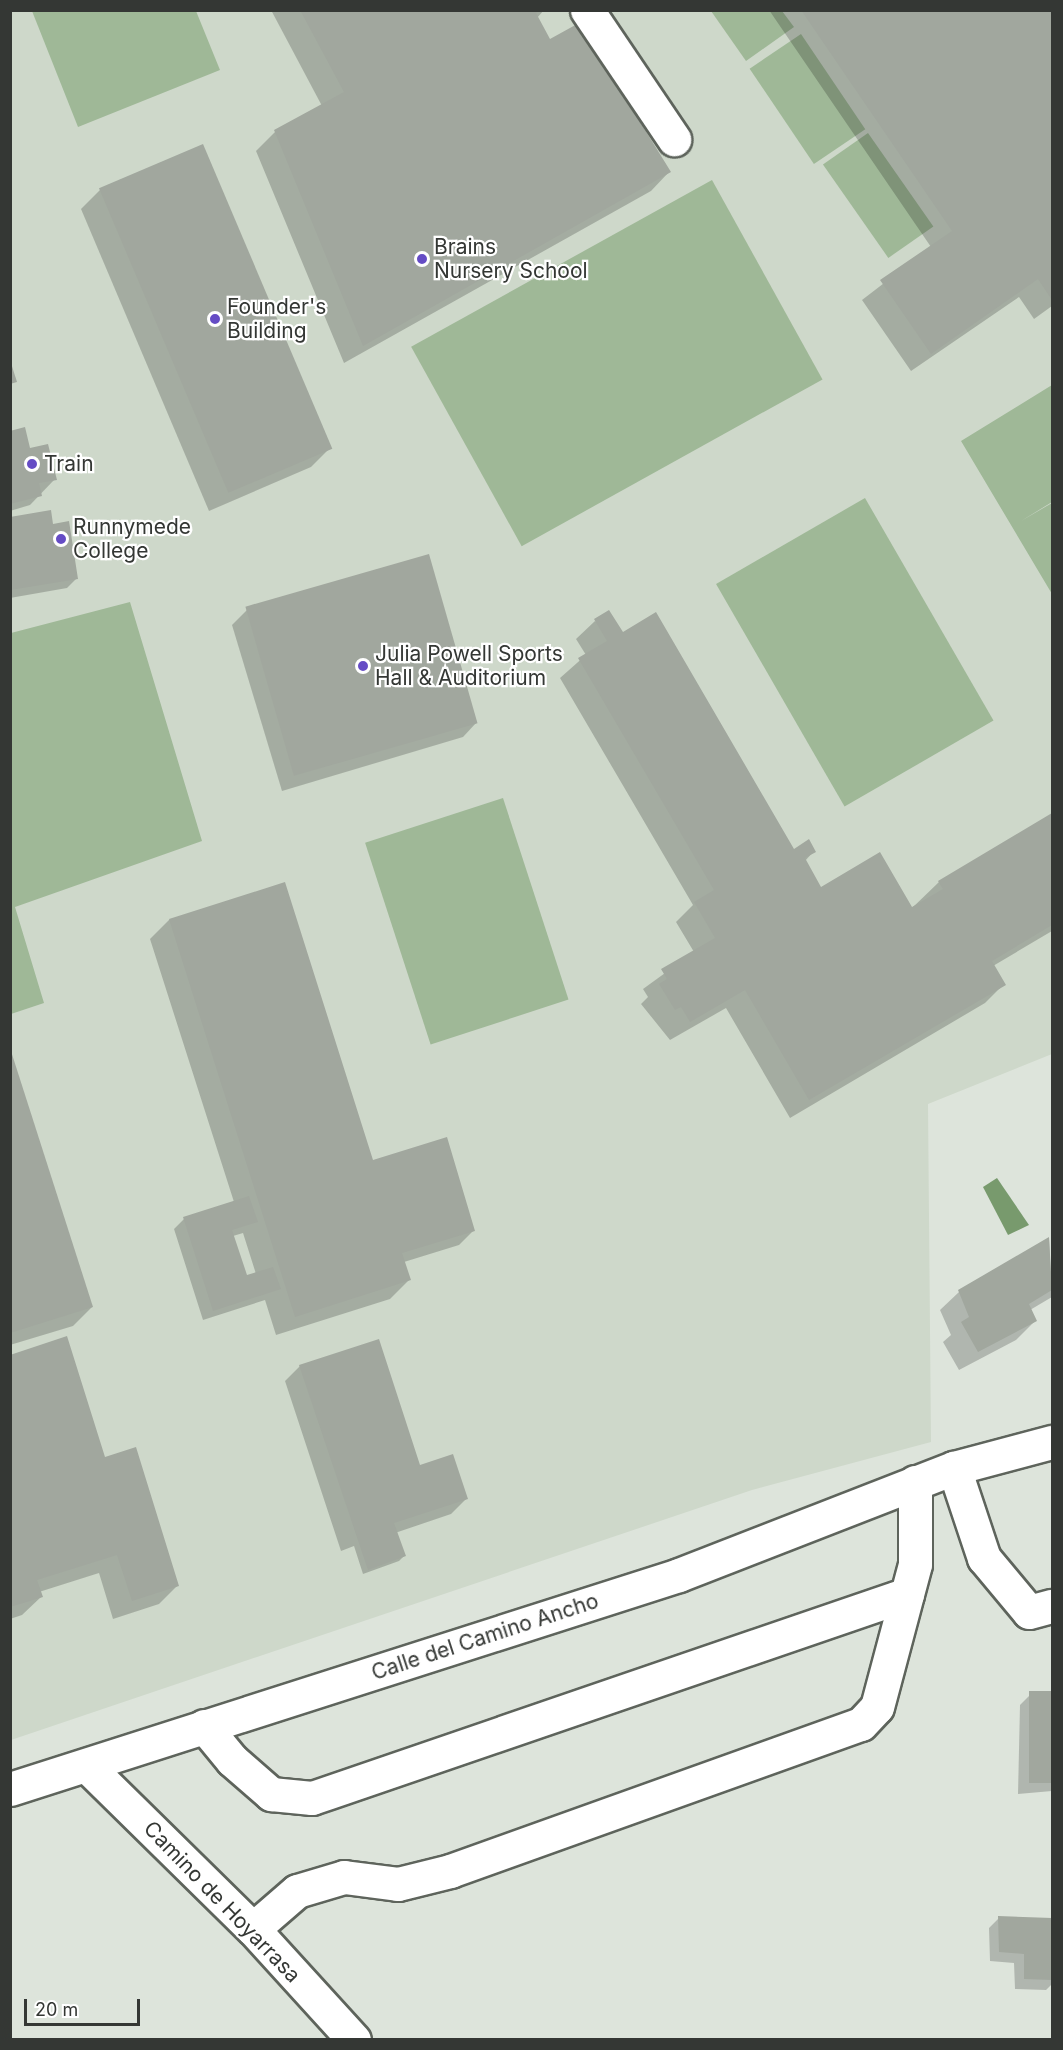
<!DOCTYPE html>
<style>
body{margin:0}
#map{position:relative;width:1063px;height:2050px;overflow:hidden;background:#dde4db;font-family:Inter,sans-serif}
div>[style]{position:absolute}
.built>*{inset:0;background:#ced8ca}
.green>*{inset:0;background:#9fb897;transform-origin:0 0}
.water>*{inset:0;background:#789a6d}
.shadow>*{inset:0;background:#0003}
.building>*{inset:0;background:#a1a79e;transform-origin:0 0}
.roads{filter:drop-shadow(2px 0 #5e645c) drop-shadow(-2px 0 #5e645c) drop-shadow(0 2px #5e645c) drop-shadow(0 -2px #5e645c)}
.minor>*{height:33px;margin:-16.5px;padding:0 16.5px;transform-origin:16.5px;border-radius:16.5px;background:#fff}
.dots>*{width:16px;height:16px;translate:-50% -50%;box-sizing:border-box;border:3px solid #fff;border-radius:50%}
span{translate:-50% -50%;white-space:nowrap;text-align:center;line-height:1.15;-webkit-text-stroke:4.5px #fff;paint-order:stroke}
.poi-label{font-size:21px;color:#343734}
.left{translate:0 -50%;text-align:left}
.street-label{font-size:21px;color:#343734}
.frame{position:absolute;inset:0;border:12px solid #343734;pointer-events:none}
.scale{position:absolute;left:24px;top:1999px;width:116px;height:27px;box-sizing:border-box;border:3px solid #343734;border-top:0;padding-left:8px;font-size:18px;line-height:21px;white-space:nowrap;color:#343734;-webkit-text-stroke:4px #fff;paint-order:stroke}
</style>
<div id="map">
<div class="built">
<div style="clip-path:polygon(11px 11px,1052px 11px,1052px 1054px,928px 1104px,931px 1442px,752px 1490px,11px 1740px)"></div>
</div>
<div class="green">
<div style="clip-path:polygon(32px 11px,196px 11px,220px 70px,78px 127px)"></div>
<div style="clip-path:polygon(711px 11px,782px 11px,794px 27px,746px 61px)"></div>
<div style="left:801px;top:34px;width:115px;height:62px;rotate:56deg"></div>
<div style="left:868px;top:133px;width:114px;height:55px;rotate:55deg"></div>
<div style="left:712px;top:180px;width:228px;height:344px;rotate:61deg"></div>
<div style="clip-path:polygon(1052px 385px,1052px 502px,1021px 521px,1052px 503px,1052px 594px,961px 441px)"></div>
<div style="left:865px;top:498px;width:257px;height:172px;rotate:60deg"></div>
<div style="clip-path:polygon(130px 602px,202px 841px,15px 907px,44px 1003px,11px 1014px,11px 633px)"></div>
<div style="left:503px;top:798px;width:212px;height:145px;rotate:72deg"></div>
</div>
<div class="water">
<div style="clip-path:polygon(997px 1178px,1029px 1225px,1008px 1235px,983px 1187px)"></div>
</div>
<div class="shadow">
<div style="clip-path:polygon(271px 10px,544px 10px,537px 18px,549px 41px,669px 172px,651px 191px,344px 363px,256px 151px,275px 132px,322px 106px)"></div>
<div style="clip-path:polygon(769px 10px,1052px 10px,1052px 306px,1034px 319px,1019px 297px,911px 371px,862px 300px,931px 247px)"></div>
<div style="clip-path:polygon(202px 146px,330px 448px,311px 467px,209px 511px,81px 209px,100px 190px)"></div>
<div style="clip-path:polygon(10px 433px,55px 479px,30px 505px,10px 511px)"></div>
<div style="clip-path:polygon(10px 518px,52px 526px,77px 578px,67px 588px,10px 598px)"></div>
<div style="clip-path:polygon(247px 610px,477px 722px,463px 737px,282px 791px,232px 625px)"></div>
<div style="clip-path:polygon(595px 621px,622px 634px,794px 851px,814px 851px,805px 861px,821px 889px,911px 909px,939px 882px,1052px 815px,1052px 931px,993px 966px,1004px 984px,985px 1003px,790px 1118px,726px 1008px,670px 1040px,641px 1004px,648px 997px,643px 989px,694px 952px,676px 922px,693px 905px,560px 678px,586px 655px,576px 639px)"></div>
<div style="clip-path:polygon(evenodd,284px 884px,372px 1163px,474px 1230px,459px 1245px,404px 1262px,409px 1280px,390px 1299px,276px 1335px,265px 1300px,203px 1320px,174px 1229px,184px 1219px,234px 1202px,150px 939px,169px 920px,284px 884px,243px 1233px,256px 1274px,246px 1277px,233px 1236px,243px 1233px)"></div>
<div style="clip-path:polygon(10px 1051px,92px 1307px,73px 1326px,10px 1345px)"></div>
<div style="clip-path:polygon(1049px 1239px,1052px 1297px,1030px 1310px,1035px 1321px,1016px 1340px,959px 1370px,943px 1342px,951px 1335px,940px 1310px,959px 1292px)"></div>
<div style="clip-path:polygon(10px 1356px,104px 1459px,178px 1585px,159px 1604px,113px 1619px,99px 1573px,39px 1592px,41px 1597px,22px 1615px,10px 1619px)"></div>
<div style="clip-path:polygon(300px 1366px,419px 1467px,466px 1499px,451px 1514px,395px 1533px,404px 1556px,399px 1561px,363px 1574px,354px 1546px,341px 1551px,285px 1381px)"></div>
<div style="clip-path:polygon(1052px 1692px,1052px 1791px,1018px 1794px,1020px 1705px,1030px 1695px)"></div>
<div style="clip-path:polygon(999px 1918px,1052px 1920px,1052px 1984px,1046px 1990px,1015px 1989px,1014px 1963px,990px 1961px,989px 1928px)"></div>
</div>
<div class="building">
<div style="clip-path:polygon(300px 10px,541px 10px,536px 13px,550px 39px,579px 23px,671px 172px,363px 346px,274px 130px,344px 92px)"></div>
<div style="clip-path:polygon(801px 10px,1052px 10px,1052px 300px,1038px 279px,931px 354px,880px 280px,952px 231px)"></div>
<div style="left:203px;top:144px;width:331px;height:113px;rotate:67deg"></div>
<div style="clip-path:polygon(10px 360px,17px 382px,10px 384px)"></div>
<div style="clip-path:polygon(25px 427px,30px 448px,48px 444px,57px 480px,39px 483px,42px 496px,10px 504px,10px 431px)"></div>
<div style="clip-path:polygon(51px 510px,53px 524px,69px 521px,78px 579px,10px 590px,10px 517px)"></div>
<div style="left:429px;top:554px;width:176px;height:191px;rotate:74deg"></div>
<div style="clip-path:polygon(609px 610px,623px 632px,656px 612px,794px 849px,809px 839px,816px 852px,805px 858px,821px 887px,880px 852px,912px 907px,943px 889px,938px 881px,1052px 813px,1052px 925px,992px 961px,1006px 985px,809px 1100px,745px 990px,690px 1022px,681px 1007px,675px 1010px,659px 984px,667px 979px,661px 969px,715px 938px,694px 902px,714px 890px,578px 658px,607px 641px,594px 619px)"></div>
<div style="clip-path:polygon(285px 882px,373px 1160px,447px 1137px,475px 1231px,402px 1253px,411px 1280px,295px 1317px,169px 919px)"></div>
<div style="clip-path:polygon(10px 1048px,93px 1307px,10px 1333px)"></div>
<div style="clip-path:polygon(249px 1196px,258px 1222px,232px 1230px,247px 1275px,273px 1267px,281px 1289px,213px 1311px,183px 1217px)"></div>
<div style="clip-path:polygon(1049px 1237px,1052px 1290px,1029px 1304px,1037px 1321px,978px 1352px,961px 1322px,969px 1317px,958px 1290px)"></div>
<div style="clip-path:polygon(67px 1336px,105px 1457px,136px 1447px,179px 1586px,132px 1601px,117px 1555px,37px 1580px,43px 1597px,10px 1607px,10px 1355px)"></div>
<div style="clip-path:polygon(379px 1339px,420px 1465px,453px 1454px,468px 1499px,394px 1523px,406px 1556px,368px 1570px,299px 1365px)"></div>
<div style="left:1052px;top:1691px;width:92px;height:23px;rotate:90deg"></div>
<div style="clip-path:polygon(998px 1916px,1052px 1918px,1052px 1980px,1024px 1979px,1024px 1954px,999px 1952px)"></div>
</div>
<div class="roads">
<div class="minor">
<div style="left:587px;top:10px;width:156px;rotate:56deg"></div>
<div style="left:954px;top:1468px;width:95px;rotate:71.6deg"></div>
<div style="left:984px;top:1558px;width:70px;rotate:50.2deg"></div>
<div style="left:1029px;top:1612px;width:24px;rotate:-15deg"></div>
<div style="left:204px;top:1726px;width:44px;rotate:50.5deg"></div>
<div style="left:232px;top:1760px;width:52px;rotate:41.1deg"></div>
<div style="left:271px;top:1794px;width:41px;rotate:5.6deg"></div>
<div style="left:312px;top:1798px;width:629px;rotate:-18.92deg"></div>
<div style="left:88px;top:1767px;width:231px;rotate:44.5deg"></div>
<div style="left:253px;top:1929px;width:150px;rotate:47.7deg"></div>
<div style="left:10px;top:1789px;width:702px;rotate:-17.74deg"></div>
<div style="left:679px;top:1575px;width:295px;rotate:-21.3deg"></div>
<div style="left:954px;top:1468px;width:101px;rotate:-14.9deg"></div>
<div style="left:253px;top:1929px;width:58px;rotate:-40.8deg"></div>
<div style="left:297px;top:1891px;width:49px;rotate:-16.6deg"></div>
<div style="left:344px;top:1877px;width:54px;rotate:7.4deg"></div>
<div style="left:398px;top:1884px;width:54px;rotate:-14deg"></div>
<div style="left:450px;top:1871px;width:436px;rotate:-19.7deg"></div>
<div style="left:861px;top:1724px;width:23px;rotate:-47deg"></div>
<div style="left:877px;top:1707px;width:148px;rotate:-75.1deg"></div>
<div style="left:915px;top:1564px;width:82px;rotate:-90deg"></div>
</div>
</div>
<div class="dots">
<div style="left:422px;top:259px;background:#654cc5"></div>
<div style="left:215px;top:319px;background:#654cc5"></div>
<div style="left:32px;top:464px;background:#654cc5"></div>
<div style="left:61px;top:539px;background:#654cc5"></div>
<div style="left:363px;top:666px;background:#654cc5"></div>
</div>
<div class="poi-label">
<span class="left" style="left:434px;top:259px">Brains<br>Nursery School</span>
<span class="left" style="left:227px;top:319px">Founder's<br>Building</span>
<span class="left" style="left:44px;top:464px">Train</span>
<span class="left" style="left:73px;top:539px">Runnymede<br>College</span>
<span class="left" style="left:375px;top:666px">Julia Powell Sports<br>Hall &amp; Auditorium</span>
</div>
<div class="street-label">
<span style="left:485px;top:1637px;rotate:-18deg">Calle del Camino Ancho</span>
<span style="left:222px;top:1902px;rotate:46deg">Camino de Hoyarrasa</span>
</div>
<div class="frame"></div>
<div class="scale">20 m</div>
</div>
